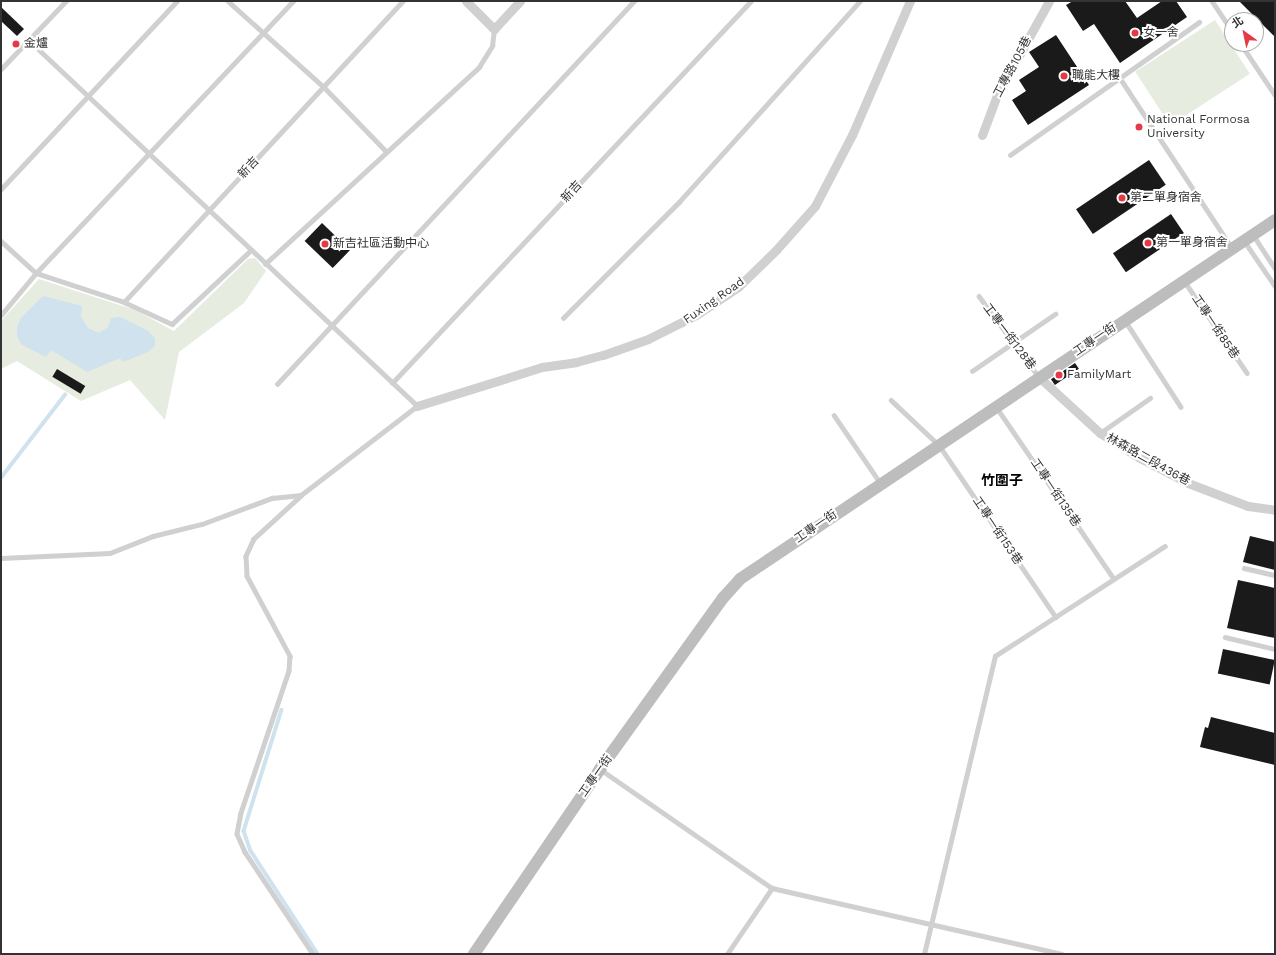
<!DOCTYPE html>
<meta charset="utf-8">
<style>
body{margin:0}
#map{position:relative;width:1276px;height:955px;overflow:hidden;background:#fff;font-family:"Work Sans","Noto Sans TC",sans-serif}
div>[style]{position:absolute}
.green>*{inset:0;background:#e6ecdf;transform-origin:0 0}
.water>*{inset:0;background:#cfe2ee}
.stream>*{height:3.5px;margin:-1.75px;padding:0 1.75px;transform-origin:1.75px;border-radius:1.75px;background:#cfe2ee}
.building>*{inset:0;background:#1a1a1a;transform-origin:0 0}
.lane>*{height:4.5px;margin:-2.25px;padding:0 2.25px;transform-origin:2.25px;border-radius:2.25px;background:#d0d0d0}
.street>*{height:9px;margin:-4.5px;padding:0 4.5px;transform-origin:4.5px;border-radius:4.5px;background:#d0d0d0}
.secondary>*{height:12px;margin:-6px;padding:0 6px;transform-origin:6px;border-radius:6px;background:#bdbdbd}
.dots>*{width:11px;height:11px;translate:-50% -50%;box-sizing:border-box;border:2px solid #fff;border-radius:50%}
span{translate:-50% -50%;white-space:nowrap;text-align:center;line-height:1.15;-webkit-text-stroke:4px #fff;paint-order:stroke}
.poi-label{font-size:12px;color:#333}
.left{translate:0 -50%;text-align:left}
.street-label{font-size:12px;color:#333}
.quarter-label{font-size:14px;color:#000;font-weight:700}
.frame{position:absolute;inset:0;border:2px solid #333;pointer-events:none}
.north{position:absolute;left:1224px;top:12px;width:40px;height:40px;box-sizing:border-box;background:#fff;border:1px solid #adadad;border-radius:50%;rotate:327deg;font-size:11px;font-weight:700;line-height:16px;text-align:center;color:#333}
.north::after{content:'';display:block;margin:auto;width:14px;height:18px;background:#e63946;clip-path:polygon(50% 0,100% 100%,50% 72%,0 100%)}
</style>
<div id="map">
<div class="green">
<div style="left:1215px;top:20px;width:64px;height:95px;rotate:57deg"></div>
<div style="clip-path:polygon(255px 258px,266px 271px,244px 303px,179px 352px,165px 420px,130px 380px,81px 401px,17px 361px,1px 369px,1px 321px,39px 279px,135px 310px,174px 331px,248px 259px)"></div>
</div>
<div class="water">
<div style="clip-path:polygon(43px 296px,82px 306px,81px 317px,88px 328px,99px 333px,108px 327px,111px 318px,120px 317px,147px 330px,155px 338px,155px 346px,148px 352px,123px 362px,120px 358px,87px 372px,51px 350px,46px 357px,21px 344px,17px 336px,17px 327px,21px 318px)"></div>
</div>
<div class="stream">
<div style="left:1px;top:478px;width:105px;rotate:-52.4deg"></div>
<div style="left:282px;top:710px;width:127px;rotate:107.4deg"></div>
<div style="left:244px;top:831px;width:21px;rotate:71deg"></div>
<div style="left:251px;top:851px;width:123px;rotate:57deg"></div>
</div>
<div class="building">
<div style="clip-path:polygon(1073px 1px,1125px 1px,1137px 18px,1162px 1px,1176px 1px,1187px 17px,1120px 63px,1094px 24px,1083px 31px,1066px 5px)"></div>
<div style="clip-path:polygon(1239px 1px,1275px 1px,1275px 37px)"></div>
<div style="clip-path:polygon(1px 7px,24px 29px,17px 36px,1px 21px)"></div>
<div style="clip-path:polygon(1056px 35px,1089px 85px,1028px 125px,1012px 100px,1026px 91px,1019px 80px,1039px 67px,1029px 52px)"></div>
<div style="left:1149px;top:160px;width:30px;height:88px;rotate:56deg"></div>
<div style="left:1171px;top:214px;width:23px;height:70px;rotate:56deg"></div>
<div style="left:322px;top:223px;width:39px;height:25px;rotate:44deg"></div>
<div style="left:1075px;top:363px;width:7px;height:29px;rotate:56deg"></div>
<div style="left:57px;top:369px;width:33px;height:9px;rotate:31deg"></div>
<div style="clip-path:polygon(1250px 536px,1275px 542px,1275px 570px,1243px 562px)"></div>
<div style="clip-path:polygon(1238px 580px,1275px 588px,1275px 638px,1227px 628px)"></div>
<div style="left:1223px;top:649px;width:53px;height:25px;rotate:12deg"></div>
<div style="clip-path:polygon(1211px 717px,1275px 733px,1275px 765px,1200px 747px,1205px 727px,1208px 728px)"></div>
</div>
<div class="lane">
<div style="left:228px;top:1px;width:129px;rotate:41.9deg"></div>
<div style="left:324px;top:87px;width:89px;rotate:45.9deg"></div>
<div style="left:1212px;top:1px;width:36px;rotate:56deg"></div>
<div style="left:1241px;top:44px;width:61px;rotate:56.3deg"></div>
<div style="left:1px;top:69px;width:94px;rotate:-46.3deg"></div>
<div style="left:1120px;top:78px;width:204px;rotate:56.6deg"></div>
<div style="left:1010px;top:155px;width:231px;rotate:-35.1deg"></div>
<div style="left:1px;top:189px;width:258px;rotate:-46.9deg"></div>
<div style="left:1254px;top:236px;width:38px;rotate:57deg"></div>
<div style="left:1px;top:241px;width:47px;rotate:42.4deg"></div>
<div style="left:36px;top:273px;width:93px;rotate:18.2deg"></div>
<div style="left:124px;top:302px;width:53px;rotate:24.6deg"></div>
<div style="left:172px;top:324px;width:108px;rotate:-43.1deg"></div>
<div style="left:1245px;top:242px;width:53px;rotate:55.7deg"></div>
<div style="left:265px;top:264px;width:291px;rotate:-42.6deg"></div>
<div style="left:479px;top:67px;width:25px;rotate:-58deg"></div>
<div style="left:492px;top:46px;width:17px;rotate:-83deg"></div>
<div style="left:1185px;top:282px;width:110px;rotate:55.7deg"></div>
<div style="left:979px;top:296px;width:101px;rotate:53.5deg"></div>
<div style="left:124px;top:302px;width:410px;rotate:-47.2deg"></div>
<div style="left:1px;top:315px;width:55px;rotate:-50.2deg"></div>
<div style="left:36px;top:273px;width:374px;rotate:-46.6deg"></div>
<div style="left:563px;top:318px;width:164px;rotate:-45deg"></div>
<div style="left:679px;top:202px;width:270px;rotate:-48deg"></div>
<div style="left:1126px;top:322px;width:101px;rotate:57.1deg"></div>
<div style="left:972px;top:371px;width:101px;rotate:-34.5deg"></div>
<div style="left:392px;top:383px;width:524px;rotate:-46.78deg"></div>
<div style="left:277px;top:384px;width:524px;rotate:-47.01deg"></div>
<div style="left:891px;top:400px;width:66px;rotate:43.2deg"></div>
<div style="left:939px;top:445px;width:208px;rotate:55.8deg"></div>
<div style="left:997px;top:408px;width:207px;rotate:55.6deg"></div>
<div style="left:834px;top:415px;width:83px;rotate:55.7deg"></div>
<div style="left:1100px;top:433px;width:61px;rotate:-35deg"></div>
<div style="left:301px;top:496px;width:64px;rotate:137.5deg"></div>
<div style="left:254px;top:539px;width:19px;rotate:115deg"></div>
<div style="left:246px;top:556px;width:20px;rotate:87deg"></div>
<div style="left:247px;top:576px;width:91px;rotate:61.7deg"></div>
<div style="left:290px;top:656px;width:15px;rotate:94deg"></div>
<div style="left:289px;top:671px;width:150px;rotate:108.7deg"></div>
<div style="left:241px;top:813px;width:21px;rotate:101deg"></div>
<div style="left:237px;top:834px;width:20px;rotate:66deg"></div>
<div style="left:245px;top:852px;width:123px;rotate:56.3deg"></div>
<div style="left:1px;top:558px;width:109px;rotate:-2.6deg"></div>
<div style="left:110px;top:553px;width:46px;rotate:-21.6deg"></div>
<div style="left:153px;top:536px;width:50px;rotate:-13.8deg"></div>
<div style="left:202px;top:524px;width:75px;rotate:-20.4deg"></div>
<div style="left:272px;top:498px;width:29px;rotate:-6deg"></div>
<div style="left:301px;top:495px;width:146px;rotate:-37.5deg"></div>
<div style="left:417px;top:406px;width:533px;rotate:-136.75deg"></div>
<div style="left:1244px;top:568px;width:32px;rotate:13deg"></div>
<div style="left:1225px;top:637px;width:51px;rotate:13.5deg"></div>
<div style="left:600px;top:769px;width:209px;rotate:34.7deg"></div>
<div style="left:772px;top:888px;width:297px;rotate:12.8deg"></div>
<div style="left:727px;top:954px;width:80px;rotate:-55.7deg"></div>
<div style="left:924px;top:954px;width:306px;rotate:-76.6deg"></div>
<div style="left:995px;top:656px;width:202px;rotate:-32.9deg"></div>
</div>
<div class="street">
<div style="left:466px;top:1px;width:40px;rotate:45deg"></div>
<div style="left:494px;top:29px;width:38px;rotate:-47deg"></div>
<div style="left:982px;top:135px;width:43px;rotate:-69.4deg"></div>
<div style="left:997px;top:95px;width:107px;rotate:-61deg"></div>
<div style="left:1040px;top:378px;width:81px;rotate:42.5deg"></div>
<div style="left:1100px;top:433px;width:45px;rotate:32.3deg"></div>
<div style="left:1138px;top:457px;width:56px;rotate:27.5deg"></div>
<div style="left:1188px;top:483px;width:64px;rotate:21deg"></div>
<div style="left:1248px;top:506px;width:27px;rotate:8deg"></div>
<div style="left:417px;top:406px;width:131px;rotate:-17.3deg"></div>
<div style="left:542px;top:367px;width:34px;rotate:-8deg"></div>
<div style="left:576px;top:362px;width:28px;rotate:-15deg"></div>
<div style="left:603px;top:355px;width:48px;rotate:-19.6deg"></div>
<div style="left:648px;top:339px;width:54px;rotate:-26.6deg"></div>
<div style="left:696px;top:315px;width:50px;rotate:-33.7deg"></div>
<div style="left:738px;top:287px;width:53px;rotate:-44.2deg"></div>
<div style="left:776px;top:250px;width:59px;rotate:-48.4deg"></div>
<div style="left:815px;top:206px;width:80px;rotate:-62.5deg"></div>
<div style="left:852px;top:135px;width:146px;rotate:-66.6deg"></div>
</div>
<div class="secondary">
<div style="left:474px;top:954px;width:224px;rotate:-55.7deg"></div>
<div style="left:600px;top:769px;width:211px;rotate:-54.3deg"></div>
<div style="left:723px;top:598px;width:25px;rotate:-48deg"></div>
<div style="left:740px;top:579px;width:644px;rotate:-33.86deg"></div>
</div>
<div class="dots">
<div style="left:1135px;top:33px;background:#e63946"></div>
<div style="left:16px;top:44px;background:#e63946"></div>
<div style="left:1064px;top:76px;background:#e63946"></div>
<div style="left:1139px;top:127px;background:#e63946"></div>
<div style="left:1122px;top:198px;background:#e63946"></div>
<div style="left:1148px;top:243px;background:#e63946"></div>
<div style="left:325px;top:244px;background:#e63946"></div>
<div style="left:1059px;top:375px;background:#e63946"></div>
</div>
<div class="poi-label">
<span class="left" style="left:1143px;top:33px">女一舍</span>
<span class="left" style="left:24px;top:44px">金爐</span>
<span class="left" style="left:1072px;top:76px">職能大樓</span>
<span class="left" style="left:1147px;top:127px">National Formosa<br>University</span>
<span class="left" style="left:1130px;top:198px">第二單身宿舍</span>
<span class="left" style="left:1156px;top:243px">第一單身宿舍</span>
<span class="left" style="left:333px;top:244px">新吉社區活動中心</span>
<span class="left" style="left:1067px;top:375px">FamilyMart</span>
</div>
<div class="street-label">
<span style="left:1013px;top:67px;rotate:-62deg">工專路105巷</span>
<span style="left:249px;top:168px;rotate:-47deg">新吉</span>
<span style="left:572px;top:192px;rotate:-48deg">新吉</span>
<span style="left:714px;top:301px;rotate:-35deg">Fuxing Road</span>
<span style="left:1215px;top:327px;rotate:56deg">工專一街85巷</span>
<span style="left:1009px;top:337px;rotate:53deg">工專一街128巷</span>
<span style="left:1095px;top:340px;rotate:-34deg">工專一街</span>
<span style="left:1148px;top:460px;rotate:29deg">林森路二段436巷</span>
<span style="left:1055px;top:493px;rotate:56deg">工專一街135巷</span>
<span style="left:816px;top:527px;rotate:-34deg">工專一街</span>
<span style="left:997px;top:531px;rotate:56deg">工專一街153巷</span>
<span style="left:596px;top:776px;rotate:-55deg">工專一街</span>
</div>
<div class="quarter-label">
<span style="left:1002px;top:480px">竹圍子</span>
</div>
<div class="frame"></div>
<div class="north">北</div>
</div>
